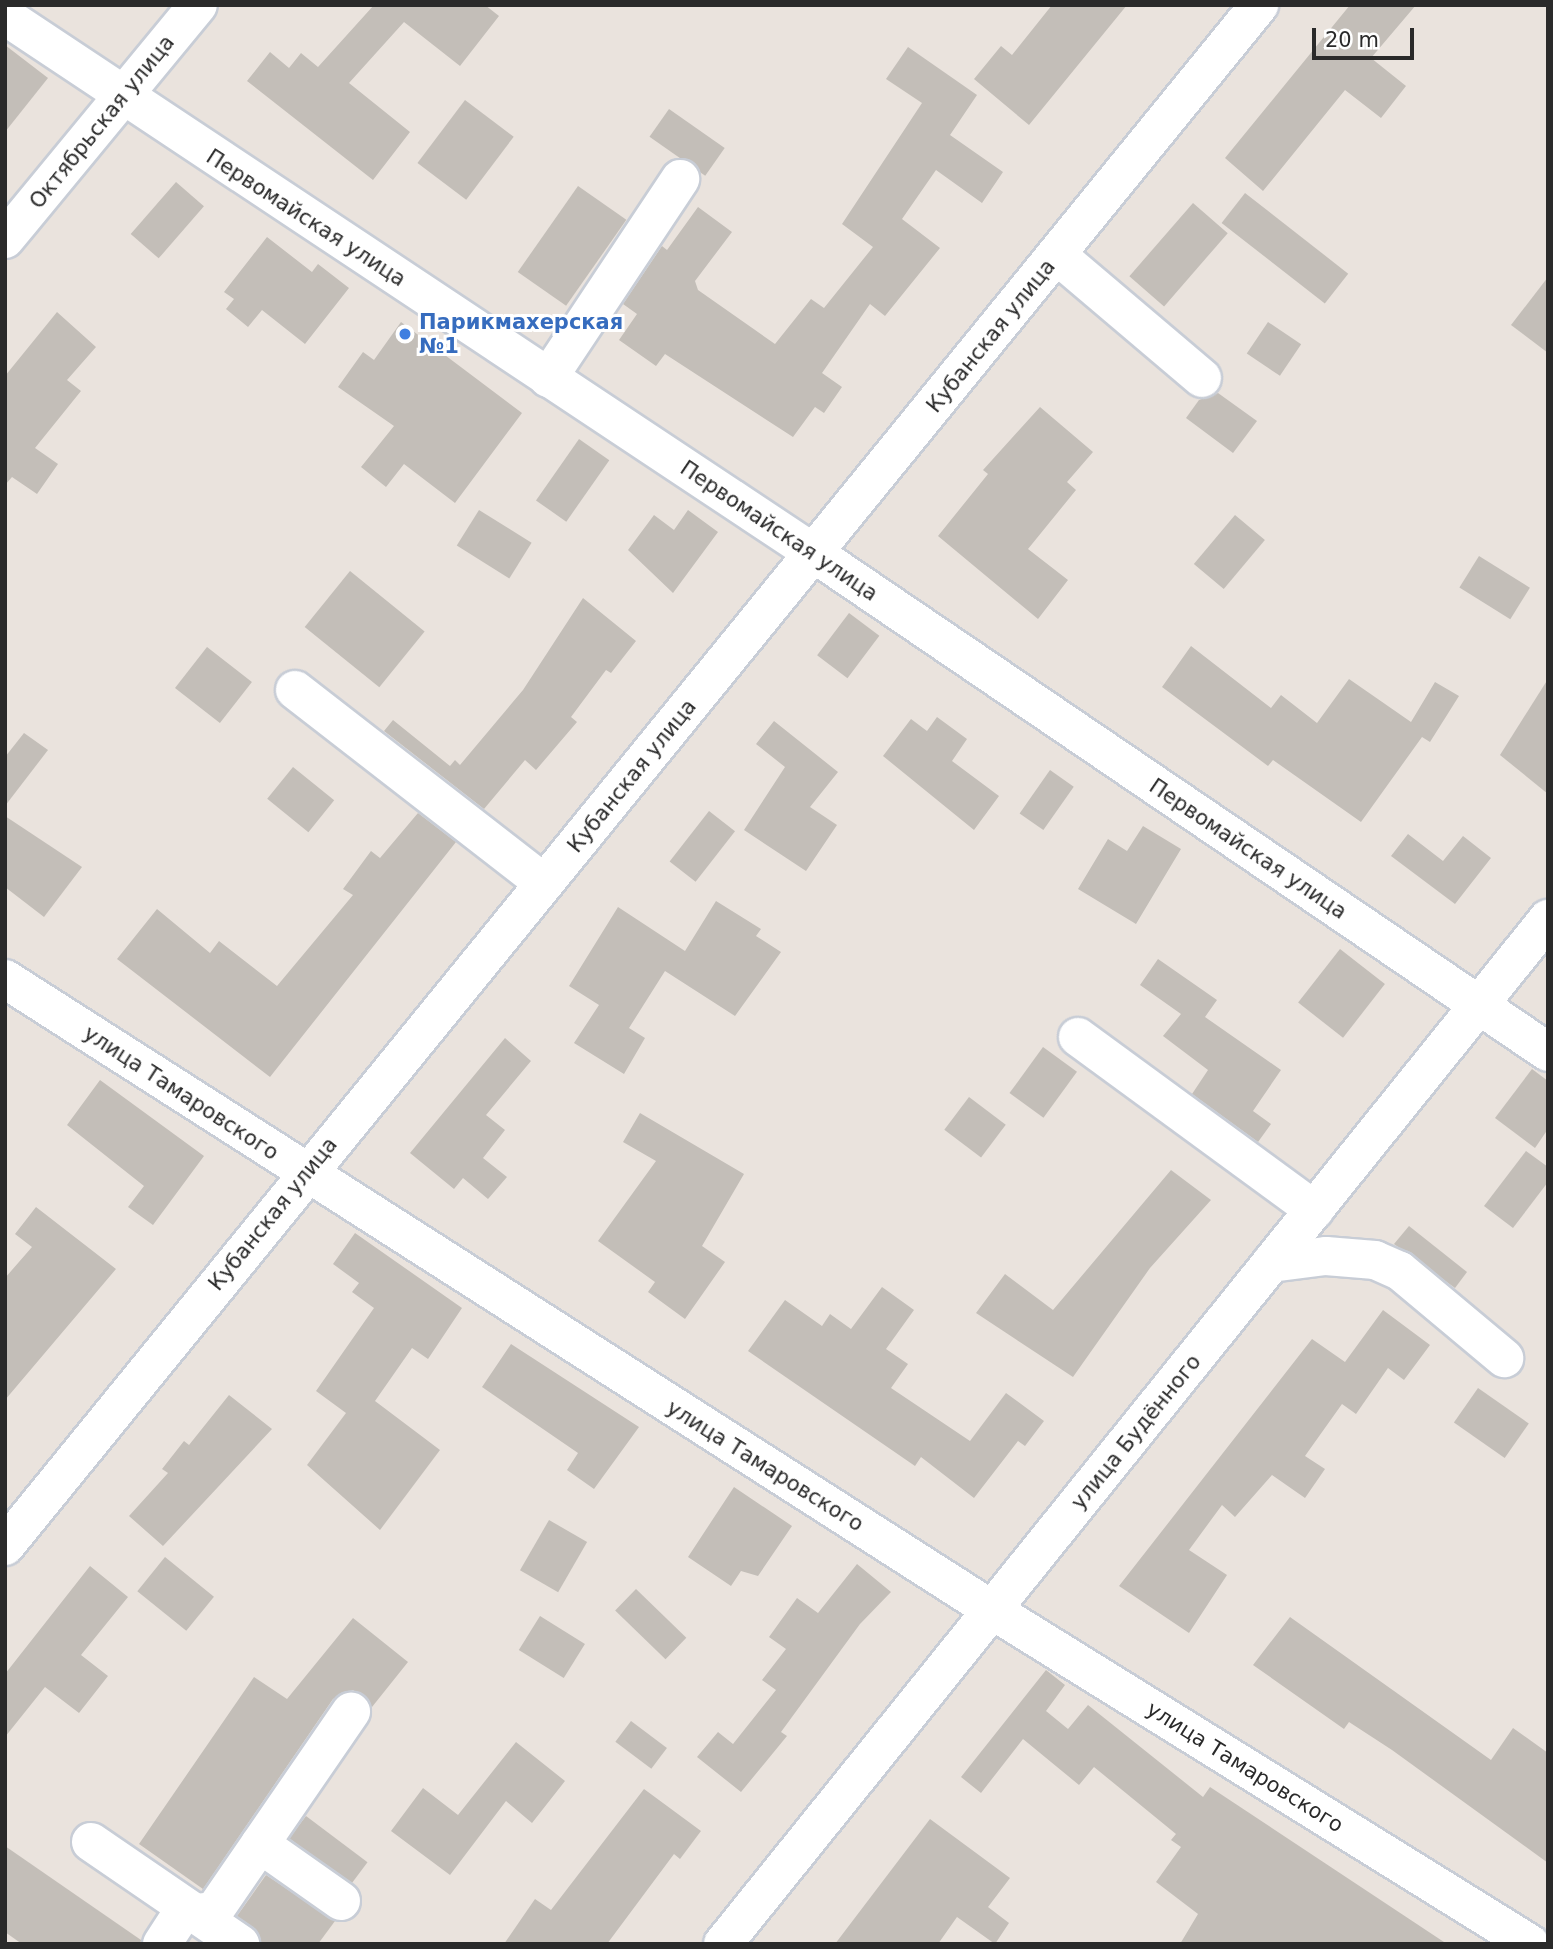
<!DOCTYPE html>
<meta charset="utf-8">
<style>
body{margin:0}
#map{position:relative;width:1553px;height:1949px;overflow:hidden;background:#eae3dd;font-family:"DejaVu Sans",sans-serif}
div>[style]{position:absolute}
.building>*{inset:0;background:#c3beb8;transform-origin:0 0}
.roads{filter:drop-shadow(2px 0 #c8cdd6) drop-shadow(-2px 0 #c8cdd6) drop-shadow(0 2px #c8cdd6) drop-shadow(0 -2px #c8cdd6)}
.minor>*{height:38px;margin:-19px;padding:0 19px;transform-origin:19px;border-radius:19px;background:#fff}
.dots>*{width:19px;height:19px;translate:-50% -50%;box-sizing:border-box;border:4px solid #fff;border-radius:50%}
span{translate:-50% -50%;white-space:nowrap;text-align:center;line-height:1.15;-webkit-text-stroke:6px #fff;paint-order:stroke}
.street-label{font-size:21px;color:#2a2a2a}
.shop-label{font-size:21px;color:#366cbe;font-weight:700}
.left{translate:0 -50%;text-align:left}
.frame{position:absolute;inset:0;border:7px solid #2a2a2a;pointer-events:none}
.scale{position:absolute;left:1312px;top:28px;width:102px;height:32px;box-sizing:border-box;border:4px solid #2a2a2a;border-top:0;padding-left:9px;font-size:21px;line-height:24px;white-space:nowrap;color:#2a2a2a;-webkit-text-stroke:5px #fff;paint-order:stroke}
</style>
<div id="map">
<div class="building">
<div style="clip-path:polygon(374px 5px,485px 5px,499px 16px,460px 66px,404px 22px,349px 83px,410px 132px,373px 180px,247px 81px,270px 52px,289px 68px,301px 53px,318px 67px)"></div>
<div style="clip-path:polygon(1052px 5px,1127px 5px,1029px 125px,974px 79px,1001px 46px,1012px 55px)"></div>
<div style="clip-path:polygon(1350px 5px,1416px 5px,1371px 58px,1406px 86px,1381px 118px,1345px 90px,1263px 191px,1225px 158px)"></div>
<div style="clip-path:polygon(5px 45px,48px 78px,5px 132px)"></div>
<div style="clip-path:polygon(908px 47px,977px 95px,950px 135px,1003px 172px,982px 203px,936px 170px,902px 219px,940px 248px,885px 316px,870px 304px,822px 373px,842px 387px,824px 413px,815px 407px,793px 437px,665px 354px,656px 366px,619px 340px,637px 314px,623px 304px,662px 246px,667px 250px,698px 207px,732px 232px,695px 281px,698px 290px,775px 344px,811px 299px,824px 308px,873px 247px,842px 224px,922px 103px,886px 79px)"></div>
<div style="left:465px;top:100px;width:61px;height:79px;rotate:37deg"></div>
<div style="left:669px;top:109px;width:68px;height:34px;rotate:35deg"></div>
<div style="left:176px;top:182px;width:37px;height:69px;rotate:41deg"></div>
<div style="left:578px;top:186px;width:59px;height:105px;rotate:35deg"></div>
<div style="left:1245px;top:193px;width:131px;height:38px;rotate:38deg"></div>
<div style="left:1193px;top:203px;width:46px;height:97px;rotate:41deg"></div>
<div style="clip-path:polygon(267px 237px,312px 272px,318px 264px,349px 288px,305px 344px,262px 310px,248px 327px,226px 309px,234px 299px,224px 292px)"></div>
<div style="clip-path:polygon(1548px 277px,1548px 353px,1511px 325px)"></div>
<div style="clip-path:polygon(57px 312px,96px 347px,67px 380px,81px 391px,35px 448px,58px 464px,37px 494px,12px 477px,5px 485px,5px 376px)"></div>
<div style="clip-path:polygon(401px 322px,522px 413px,455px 503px,404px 464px,386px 487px,361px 467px,394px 426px,338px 387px,363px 352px,374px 360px)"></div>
<div style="left:1268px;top:322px;width:40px;height:38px;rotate:34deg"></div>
<div style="clip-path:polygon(1218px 393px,1257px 421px,1233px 453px,1186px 418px,1199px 400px)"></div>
<div style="clip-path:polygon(1040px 407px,1093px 452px,1067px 482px,1076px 490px,1028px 549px,1068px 580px,1038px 619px,938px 536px,988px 474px,983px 470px)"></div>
<div style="left:579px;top:439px;width:37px;height:75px;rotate:35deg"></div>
<div style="left:479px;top:510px;width:62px;height:42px;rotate:32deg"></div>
<div style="clip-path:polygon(688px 510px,718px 532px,673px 593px,628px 550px,654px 515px,674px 530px)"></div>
<div style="left:1235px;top:515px;width:39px;height:64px;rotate:40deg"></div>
<div style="left:1479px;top:556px;width:60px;height:37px;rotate:32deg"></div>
<div style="left:350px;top:571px;width:96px;height:72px;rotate:39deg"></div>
<div style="clip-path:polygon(583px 598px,636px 641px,611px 673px,606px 670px,571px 717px,577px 722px,536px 770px,525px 760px,484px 809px,384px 731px,393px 720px,450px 766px,455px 760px,460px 765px,523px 690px)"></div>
<div style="left:849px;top:613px;width:38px;height:53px;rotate:37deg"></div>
<div style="clip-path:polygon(1191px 646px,1271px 708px,1281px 695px,1317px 723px,1349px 679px,1411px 722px,1435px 682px,1459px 696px,1430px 742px,1422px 737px,1361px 822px,1273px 760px,1268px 766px,1162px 687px)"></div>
<div style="left:207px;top:647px;width:57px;height:52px;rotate:38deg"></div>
<div style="clip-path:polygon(1548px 679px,1548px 794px,1500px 755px)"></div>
<div style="clip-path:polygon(937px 717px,967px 739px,952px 761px,999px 796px,974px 830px,883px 756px,911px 719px,927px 731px)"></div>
<div style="clip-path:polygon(774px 721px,838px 772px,810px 807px,837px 825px,806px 871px,744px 830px,785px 767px,756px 744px)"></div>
<div style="clip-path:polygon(24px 733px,48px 750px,5px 806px,5px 757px)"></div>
<div style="left:293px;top:767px;width:53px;height:41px;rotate:39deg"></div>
<div style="left:1050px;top:770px;width:29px;height:53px;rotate:35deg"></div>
<div style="left:709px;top:811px;width:33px;height:64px;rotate:38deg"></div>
<div style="clip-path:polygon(418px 813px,456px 842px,270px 1077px,117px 959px,157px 909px,210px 953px,219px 941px,277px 986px,353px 895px,343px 889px,371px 851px,380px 858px)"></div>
<div style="clip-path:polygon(5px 816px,82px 867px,44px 917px,5px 887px)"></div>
<div style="clip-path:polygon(1143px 826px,1181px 849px,1136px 924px,1078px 889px,1108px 839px,1127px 851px)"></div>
<div style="clip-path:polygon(1408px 834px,1443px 861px,1463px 836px,1491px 858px,1455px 904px,1391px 856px)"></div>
<div style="clip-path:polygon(716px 901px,761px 929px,756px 936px,781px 952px,735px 1016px,665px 971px,629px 1028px,645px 1038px,624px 1074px,574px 1043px,599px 1005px,569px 986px,618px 907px,685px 951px)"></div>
<div style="left:1340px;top:949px;width:57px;height:68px;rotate:38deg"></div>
<div style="clip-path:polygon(1158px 959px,1217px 1000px,1205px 1017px,1281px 1070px,1253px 1111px,1271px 1124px,1258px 1142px,1192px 1094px,1208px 1070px,1163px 1036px,1181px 1014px,1140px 985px)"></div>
<div style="clip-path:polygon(505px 1038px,531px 1061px,486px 1115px,505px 1130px,483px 1158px,507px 1177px,488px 1199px,463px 1178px,454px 1189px,410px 1153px)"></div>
<div style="left:1043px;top:1047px;width:42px;height:57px;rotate:36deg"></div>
<div style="clip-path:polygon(1532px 1069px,1548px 1081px,1548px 1129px,1535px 1148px,1495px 1118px)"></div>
<div style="clip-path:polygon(100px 1080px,204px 1156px,153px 1225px,128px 1207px,144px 1186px,67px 1125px)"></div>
<div style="left:969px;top:1097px;width:46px;height:41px;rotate:37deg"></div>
<div style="clip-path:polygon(640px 1113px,744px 1174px,702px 1246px,725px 1262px,685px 1319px,648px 1292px,655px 1282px,598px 1241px,656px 1161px,623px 1142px)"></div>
<div style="clip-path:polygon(1526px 1151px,1548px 1167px,1548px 1182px,1513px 1228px,1484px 1206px)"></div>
<div style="clip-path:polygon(1171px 1170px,1211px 1200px,1150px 1268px,1073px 1377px,976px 1313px,1005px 1274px,1053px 1310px)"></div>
<div style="clip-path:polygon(36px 1207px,116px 1269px,5px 1400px,5px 1278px,32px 1247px,15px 1234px)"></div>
<div style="clip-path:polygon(1409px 1226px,1467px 1272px,1455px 1288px,1394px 1244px)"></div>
<div style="clip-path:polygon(355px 1233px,462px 1308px,428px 1359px,412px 1348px,375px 1401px,440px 1450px,380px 1530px,307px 1465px,346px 1413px,316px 1391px,374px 1308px,352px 1292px,359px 1283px,333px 1264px)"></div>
<div style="clip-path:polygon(882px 1287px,914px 1310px,886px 1349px,908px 1364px,891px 1388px,970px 1441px,1006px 1393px,1044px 1421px,1025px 1446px,1018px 1441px,974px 1498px,921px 1457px,915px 1466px,748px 1351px,785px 1300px,822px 1326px,830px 1314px,851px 1329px)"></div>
<div style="clip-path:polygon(1383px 1310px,1430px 1345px,1404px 1380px,1388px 1368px,1356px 1414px,1342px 1404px,1305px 1456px,1325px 1469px,1305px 1498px,1272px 1475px,1235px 1517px,1222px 1505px,1189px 1550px,1227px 1575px,1189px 1633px,1119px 1586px,1312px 1339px,1345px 1362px)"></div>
<div style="clip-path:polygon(511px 1344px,639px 1427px,594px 1489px,567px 1470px,578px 1453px,482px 1387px)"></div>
<div style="left:1478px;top:1388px;width:62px;height:42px;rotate:35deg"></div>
<div style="clip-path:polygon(229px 1395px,272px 1429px,163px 1546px,129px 1516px,168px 1473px,162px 1469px,184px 1441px,189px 1445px)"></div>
<div style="clip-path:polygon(734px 1487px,792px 1526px,758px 1576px,741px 1571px,731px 1586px,688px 1557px)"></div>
<div style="left:549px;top:1520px;width:44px;height:58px;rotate:30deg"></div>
<div style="left:165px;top:1557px;width:63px;height:44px;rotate:39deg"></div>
<div style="clip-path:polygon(857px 1564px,891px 1592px,860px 1624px,781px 1732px,787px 1736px,741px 1792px,697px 1757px,718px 1732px,733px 1744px,776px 1690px,762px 1680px,786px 1649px,769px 1637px,797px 1598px,818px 1613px)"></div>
<div style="clip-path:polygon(90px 1566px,128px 1597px,81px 1655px,108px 1676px,79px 1713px,45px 1687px,5px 1737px,5px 1674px)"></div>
<div style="left:636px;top:1589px;width:70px;height:30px;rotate:44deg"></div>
<div style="left:540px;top:1616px;width:53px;height:40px;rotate:32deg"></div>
<div style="clip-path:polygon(1290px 1617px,1491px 1760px,1513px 1728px,1548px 1753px,1548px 1863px,1392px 1750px,1349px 1722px,1344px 1729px,1253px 1665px)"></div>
<div style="clip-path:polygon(353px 1618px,408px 1662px,372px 1707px,353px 1690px,333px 1699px,203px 1889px,139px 1844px,254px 1677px,287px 1699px)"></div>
<div style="clip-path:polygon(1046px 1670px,1065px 1685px,1046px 1711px,1068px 1729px,1088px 1705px,1203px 1797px,1210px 1787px,1447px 1944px,1180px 1944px,1198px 1914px,1156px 1882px,1181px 1847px,1171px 1840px,1176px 1834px,1094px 1767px,1079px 1785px,1023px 1739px,981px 1793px,961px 1777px)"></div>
<div style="left:631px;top:1721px;width:45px;height:26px;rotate:37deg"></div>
<div style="clip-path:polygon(516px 1742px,565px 1781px,532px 1823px,506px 1801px,450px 1875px,391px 1831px,423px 1788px,458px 1815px)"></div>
<div style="clip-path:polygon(644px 1789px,701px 1831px,680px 1859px,674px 1854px,607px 1944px,504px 1944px,535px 1899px,551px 1910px)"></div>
<div style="left:306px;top:1816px;width:77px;height:28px;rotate:37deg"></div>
<div style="clip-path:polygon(930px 1819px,1010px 1878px,988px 1907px,1009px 1923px,995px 1944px,957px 1917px,938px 1944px,835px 1944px)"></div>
<div style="clip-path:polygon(5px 1846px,141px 1940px,140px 1944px,22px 1944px,5px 1932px)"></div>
<div style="clip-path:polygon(266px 1875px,335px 1921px,318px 1944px,262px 1944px,237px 1916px)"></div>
</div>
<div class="roads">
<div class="minor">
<div style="left:5px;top:16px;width:972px;rotate:33.59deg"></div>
<div style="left:815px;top:554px;width:886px;rotate:34.19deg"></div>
<div style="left:5px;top:239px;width:303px;rotate:-50.5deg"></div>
<div style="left:1057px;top:255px;width:190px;rotate:40.3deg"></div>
<div style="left:548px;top:378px;width:239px;rotate:-56.4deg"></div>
<div style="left:295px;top:690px;width:315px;rotate:37.8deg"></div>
<div style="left:5px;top:979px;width:1171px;rotate:32.59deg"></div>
<div style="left:992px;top:1610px;width:633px;rotate:31.83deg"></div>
<div style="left:1078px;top:1037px;width:293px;rotate:36.2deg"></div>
<div style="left:1271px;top:1263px;width:55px;rotate:-7.3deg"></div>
<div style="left:1326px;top:1256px;width:49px;rotate:4.7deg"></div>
<div style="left:1375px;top:1260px;width:27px;rotate:24deg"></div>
<div style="left:1400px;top:1271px;width:136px;rotate:39.9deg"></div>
<div style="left:5px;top:1546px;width:1987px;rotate:-50.86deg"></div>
<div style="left:91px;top:1842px;width:181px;rotate:34.4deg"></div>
<div style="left:260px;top:1844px;width:99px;rotate:35.1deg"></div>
<div style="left:162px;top:1944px;width:35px;rotate:-57deg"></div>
<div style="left:181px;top:1915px;width:33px;rotate:-7deg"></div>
<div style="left:214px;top:1911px;width:242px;rotate:-55.5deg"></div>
<div style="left:723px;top:1944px;width:1316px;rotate:-51.17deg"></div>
</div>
</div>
<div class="dots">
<div style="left:405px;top:334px;background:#3f7fe0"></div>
</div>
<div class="street-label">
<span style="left:102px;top:122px;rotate:-51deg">Октябрьская улица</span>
<span style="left:306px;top:218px;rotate:33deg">Первомайская улица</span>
<span style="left:991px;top:336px;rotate:-51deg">Кубанская улица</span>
<span style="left:779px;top:531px;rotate:34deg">Первомайская улица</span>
<span style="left:632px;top:776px;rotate:-51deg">Кубанская улица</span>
<span style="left:1248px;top:849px;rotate:34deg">Первомайская улица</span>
<span style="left:181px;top:1093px;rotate:33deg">улица Тамаровского</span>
<span style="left:273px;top:1214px;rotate:-51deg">Кубанская улица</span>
<span style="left:1136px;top:1432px;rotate:-51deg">улица Будённого</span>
<span style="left:765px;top:1466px;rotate:32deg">улица Тамаровского</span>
<span style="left:1245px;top:1767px;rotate:32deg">улица Тамаровского</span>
</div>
<div class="shop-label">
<span class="left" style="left:419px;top:334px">Парикмахерская<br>№1</span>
</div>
<div class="frame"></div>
<div class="scale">20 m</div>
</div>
